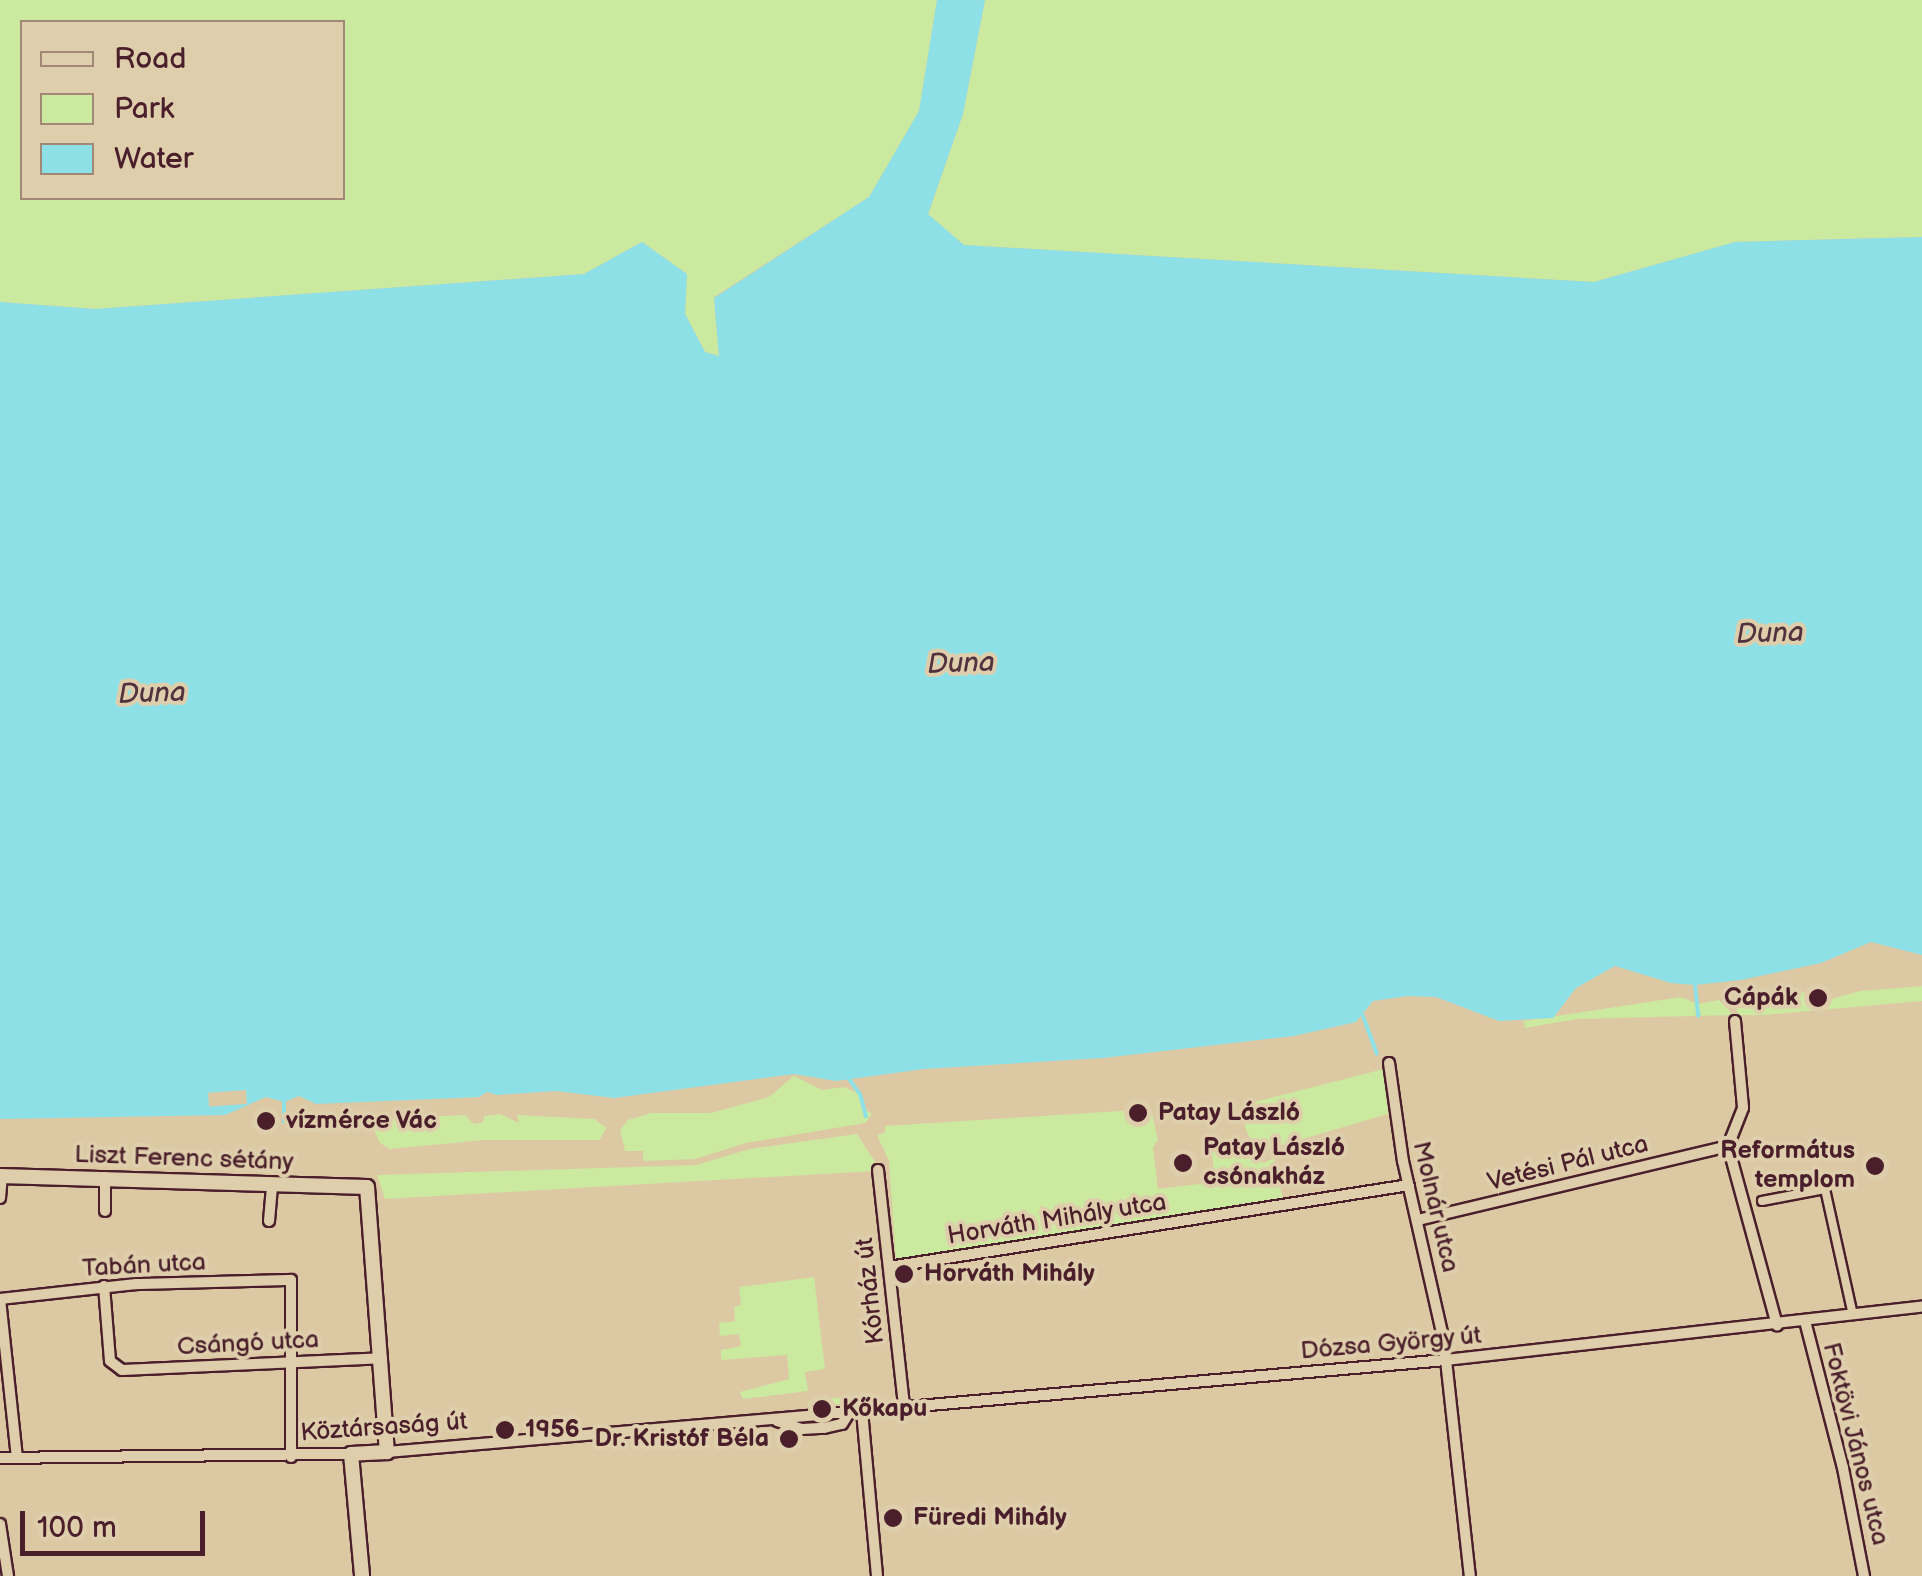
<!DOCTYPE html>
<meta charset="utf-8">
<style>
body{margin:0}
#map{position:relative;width:1922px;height:1576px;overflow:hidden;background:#dcc9a4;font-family:"Balsamiq Sans",sans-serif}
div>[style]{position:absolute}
.green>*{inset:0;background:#cce9a0}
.water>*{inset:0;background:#8ee0e7}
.pier>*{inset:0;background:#dcc9a4;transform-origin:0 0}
.stream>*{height:4px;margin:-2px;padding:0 2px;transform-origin:2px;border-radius:2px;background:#8ee0e7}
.roads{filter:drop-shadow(2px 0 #4a1f2b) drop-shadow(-2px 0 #4a1f2b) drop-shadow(0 2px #4a1f2b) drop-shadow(0 -2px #4a1f2b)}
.pedestrian>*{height:8px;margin:-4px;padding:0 4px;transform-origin:4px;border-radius:4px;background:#dfceab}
.minor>*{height:10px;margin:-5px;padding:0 5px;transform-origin:5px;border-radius:5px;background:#dfceab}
.tertiary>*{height:14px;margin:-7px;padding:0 7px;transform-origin:7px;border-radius:7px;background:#dfceab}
.dots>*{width:28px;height:28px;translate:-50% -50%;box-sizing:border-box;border:5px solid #dfceab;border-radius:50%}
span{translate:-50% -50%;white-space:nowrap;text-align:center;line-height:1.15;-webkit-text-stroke:8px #dfceab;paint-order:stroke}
.poi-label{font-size:25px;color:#4a1f2b;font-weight:700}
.right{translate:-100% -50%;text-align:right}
.left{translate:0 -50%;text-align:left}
.street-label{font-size:25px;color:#4a1f2b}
.water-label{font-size:28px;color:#51323e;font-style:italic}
.legend{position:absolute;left:20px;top:20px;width:325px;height:180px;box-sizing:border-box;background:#dfceab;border:2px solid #a38878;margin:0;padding:12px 18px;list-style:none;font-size:30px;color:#4a1f2b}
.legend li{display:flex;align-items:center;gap:20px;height:50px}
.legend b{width:50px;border:2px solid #a38878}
.scale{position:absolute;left:20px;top:1511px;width:185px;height:45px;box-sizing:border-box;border:5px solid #4a1f2b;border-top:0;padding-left:12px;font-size:30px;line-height:35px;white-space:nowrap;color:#4a1f2b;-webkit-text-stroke:8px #dfceab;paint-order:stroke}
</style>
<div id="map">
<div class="green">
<div style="clip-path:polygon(evenodd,0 0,937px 0,919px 111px,869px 197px,714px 297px,719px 356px,705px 352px,685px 314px,687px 274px,642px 242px,584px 274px,95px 309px,0 302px,0 0,22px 22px,342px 22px,342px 198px,22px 198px,22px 22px)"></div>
<div style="clip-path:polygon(985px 0,1922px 0,1922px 237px,1735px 242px,1594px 282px,964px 245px,928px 215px,963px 114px)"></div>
<div style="clip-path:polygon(1922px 986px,1922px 1001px,1764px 1015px,1739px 1015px,1736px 1008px,1761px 1008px,1774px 997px,1807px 992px,1817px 1003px,1860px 991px)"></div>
<div style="clip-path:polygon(1681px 997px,1698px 1004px,1719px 1000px,1733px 1015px,1577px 1019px,1525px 1028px,1524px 1021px)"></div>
<div style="clip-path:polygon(1384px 1069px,1388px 1114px,1268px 1149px,1253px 1145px,1245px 1127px,1247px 1104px)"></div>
<div style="clip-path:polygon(794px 1076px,822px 1090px,844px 1087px,860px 1094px,864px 1108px,872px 1114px,865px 1123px,746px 1143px,695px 1159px,643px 1161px,643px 1151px,625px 1151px,620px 1130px,628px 1120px,651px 1113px,711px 1113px,769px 1097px)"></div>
<div style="clip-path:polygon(1151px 1109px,1158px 1140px,1153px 1148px,1158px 1189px,1215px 1182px,1211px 1143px,1264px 1163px,1274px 1158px,1283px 1200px,896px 1261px,889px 1161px,877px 1135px,885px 1133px,885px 1126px)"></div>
<div style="clip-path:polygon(500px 1114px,519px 1123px,517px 1115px,594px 1119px,607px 1128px,599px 1140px,484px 1140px,390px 1149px,380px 1143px,372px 1125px,388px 1119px,465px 1115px,474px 1124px,483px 1122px,484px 1116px)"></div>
<div style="clip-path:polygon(857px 1134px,875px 1162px,875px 1171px,385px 1199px,377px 1175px,696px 1165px,750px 1149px)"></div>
<div style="clip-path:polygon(814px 1277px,825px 1369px,805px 1372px,808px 1391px,743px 1399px,740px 1392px,789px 1379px,787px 1355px,721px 1360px,721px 1350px,741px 1346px,739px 1334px,720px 1336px,719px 1323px,735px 1321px,734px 1307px,741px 1305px,739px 1287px)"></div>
<div style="clip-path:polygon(873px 1394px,874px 1402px,808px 1406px,809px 1401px)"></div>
</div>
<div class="water">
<div style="clip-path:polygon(937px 0,985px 0,963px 114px,928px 214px,964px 245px,1594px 282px,1735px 242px,1922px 237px,1922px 955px,1871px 942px,1821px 963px,1741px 980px,1695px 985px,1671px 983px,1615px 966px,1576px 988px,1553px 1018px,1499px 1021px,1436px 997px,1408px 996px,1373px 1001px,1356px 1022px,1294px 1036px,1103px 1058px,924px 1069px,836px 1081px,794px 1074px,614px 1098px,556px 1091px,497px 1095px,487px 1092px,479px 1097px,316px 1104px,299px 1096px,284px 1102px,266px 1097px,225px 1115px,0 1119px,0 302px,95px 309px,584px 274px,642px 242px,687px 274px,685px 314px,705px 352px,719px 356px,714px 298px,869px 197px,919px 111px)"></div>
</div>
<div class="pier">
<div style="left:246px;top:1090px;width:14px;height:38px;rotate:86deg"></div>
</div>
<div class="stream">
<div style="left:1695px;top:985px;width:31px;rotate:84deg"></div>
<div style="left:1363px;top:1016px;width:40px;rotate:69.8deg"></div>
<div style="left:849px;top:1079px;width:19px;rotate:54deg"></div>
<div style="left:860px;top:1094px;width:23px;rotate:75deg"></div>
<div style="left:284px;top:1122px;width:20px;rotate:-90deg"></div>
</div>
<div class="roads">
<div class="pedestrian">
<div style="left:1762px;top:1201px;width:64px;rotate:-10.8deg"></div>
<div style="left:1825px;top:1189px;width:129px;rotate:77.5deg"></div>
</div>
<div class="minor">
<div style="left:1735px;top:1021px;width:87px;rotate:84.7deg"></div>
<div style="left:1743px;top:1108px;width:41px;rotate:111.5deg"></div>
<div style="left:1728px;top:1146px;width:186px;rotate:74.7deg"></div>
<div style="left:1389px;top:1063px;width:99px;rotate:81.9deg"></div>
<div style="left:1403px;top:1161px;width:186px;rotate:77.2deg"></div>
<div style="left:1444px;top:1342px;width:235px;rotate:83.7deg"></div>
<div style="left:878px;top:1170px;width:238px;rotate:83.7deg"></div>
<div style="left:0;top:1198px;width:22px;rotate:-85deg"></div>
<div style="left:105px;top:1211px;width:34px;rotate:-90deg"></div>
<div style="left:1418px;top:1220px;width:319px;rotate:-13.4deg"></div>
<div style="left:269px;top:1221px;width:37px;rotate:-85deg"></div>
<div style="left:889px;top:1267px;width:526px;rotate:-8.96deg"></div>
<div style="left:104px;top:1286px;width:75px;rotate:85.4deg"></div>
<div style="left:110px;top:1361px;width:15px;rotate:37deg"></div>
<div style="left:122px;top:1370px;width:260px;rotate:-2.6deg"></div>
<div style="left:0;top:1299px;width:137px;rotate:-6.3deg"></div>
<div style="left:136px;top:1284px;width:155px;rotate:-1.5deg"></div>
<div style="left:291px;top:1280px;width:177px;rotate:90deg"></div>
<div style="left:0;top:1299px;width:160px;rotate:83.9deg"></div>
<div style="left:1805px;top:1321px;width:152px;rotate:75.5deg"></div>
<div style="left:1843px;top:1468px;width:110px;rotate:79deg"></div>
<div style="left:862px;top:1411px;width:166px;rotate:84.8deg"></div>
<div style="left:826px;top:1414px;width:622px;rotate:-4.98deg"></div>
<div style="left:1446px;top:1360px;width:479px;rotate:-6.4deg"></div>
<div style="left:777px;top:1421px;width:26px;rotate:18deg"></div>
<div style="left:802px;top:1429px;width:22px;rotate:-3deg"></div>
<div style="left:824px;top:1428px;width:18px;rotate:-13deg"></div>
<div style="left:842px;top:1424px;width:13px;rotate:-58deg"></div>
<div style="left:387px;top:1452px;width:433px;rotate:-4.9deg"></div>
<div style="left:0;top:1458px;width:351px;rotate:-0.7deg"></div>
<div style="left:0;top:1524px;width:53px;rotate:81.3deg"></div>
</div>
<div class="tertiary">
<div style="left:0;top:1176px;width:367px;rotate:1.7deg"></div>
<div style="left:367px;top:1187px;width:266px;rotate:85.7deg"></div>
<div style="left:387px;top:1452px;width:36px;rotate:177deg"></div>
<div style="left:351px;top:1454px;width:122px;rotate:84.8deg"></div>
</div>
</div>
<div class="dots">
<div style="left:1818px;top:998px;background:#4a1f2b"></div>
<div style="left:1138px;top:1113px;background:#4a1f2b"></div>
<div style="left:266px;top:1121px;background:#4a1f2b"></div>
<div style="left:1183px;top:1163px;background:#4a1f2b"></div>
<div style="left:1875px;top:1166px;background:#4a1f2b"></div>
<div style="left:904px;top:1274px;background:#4a1f2b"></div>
<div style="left:822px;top:1409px;background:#4a1f2b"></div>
<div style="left:505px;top:1430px;background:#4a1f2b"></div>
<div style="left:789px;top:1439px;background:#4a1f2b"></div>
<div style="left:893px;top:1518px;background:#4a1f2b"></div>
</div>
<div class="poi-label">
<span class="right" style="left:1798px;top:998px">Cápák</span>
<span class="left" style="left:1158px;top:1113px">Patay László</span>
<span class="left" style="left:286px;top:1121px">vízmérce Vác</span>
<span class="left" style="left:1203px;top:1163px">Patay László<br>csónakház</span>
<span class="right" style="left:1855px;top:1166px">Református<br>templom</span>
<span class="left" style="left:924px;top:1274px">Horváth Mihály</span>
<span class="left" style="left:842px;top:1409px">Kőkapu</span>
<span class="left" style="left:525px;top:1430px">1956</span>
<span class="right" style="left:769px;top:1439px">Dr. Kristóf Béla</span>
<span class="left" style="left:913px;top:1518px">Füredi Mihály</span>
</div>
<div class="street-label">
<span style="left:184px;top:1159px;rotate:2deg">Liszt Ferenc sétány</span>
<span style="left:1568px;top:1164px;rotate:-14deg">Vetési Pál utca</span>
<span style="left:1435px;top:1207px;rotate:77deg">Molnár utca</span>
<span style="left:1057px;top:1220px;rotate:-9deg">Horváth Mihály utca</span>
<span style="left:144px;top:1266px;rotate:-3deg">Tabán utca</span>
<span style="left:871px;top:1291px;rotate:-96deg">Kórház út</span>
<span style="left:248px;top:1344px;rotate:-3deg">Csángó utca</span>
<span style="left:1391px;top:1344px;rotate:-5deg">Dózsa György út</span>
<span style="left:384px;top:1428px;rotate:-4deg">Köztársaság út</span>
<span style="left:1855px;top:1444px;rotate:76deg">Foktövi János utca</span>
</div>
<div class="water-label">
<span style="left:1770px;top:634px;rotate:-2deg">Duna</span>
<span style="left:961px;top:664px;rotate:-2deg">Duna</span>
<span style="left:152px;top:694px;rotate:-2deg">Duna</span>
</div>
<ul class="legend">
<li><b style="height:12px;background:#dfceab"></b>Road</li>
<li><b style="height:28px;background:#cce9a0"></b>Park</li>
<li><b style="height:28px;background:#8ee0e7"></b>Water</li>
</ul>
<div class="scale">100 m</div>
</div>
